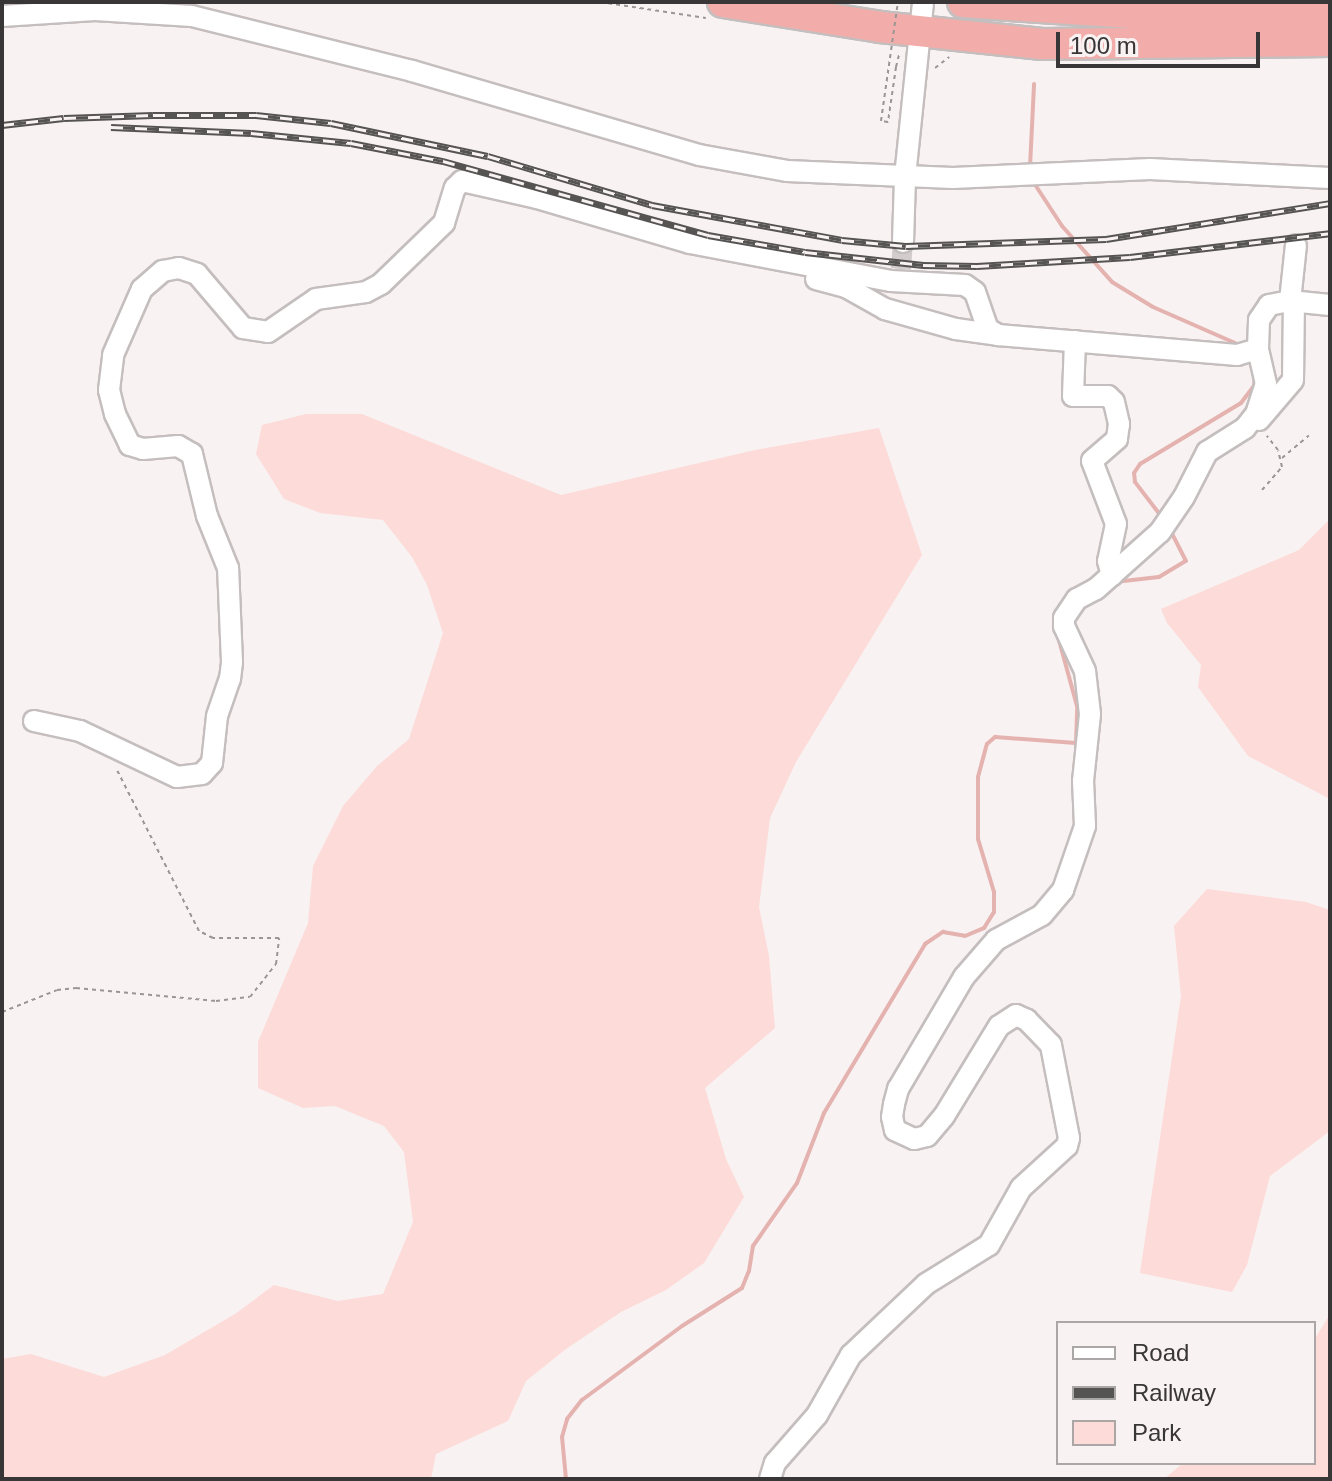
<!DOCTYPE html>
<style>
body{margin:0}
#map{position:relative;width:1332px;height:1481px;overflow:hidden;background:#f9f2f2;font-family:Helvetica,sans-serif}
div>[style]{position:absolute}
.green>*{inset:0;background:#fcdbd9}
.stream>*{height:4px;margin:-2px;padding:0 2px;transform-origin:2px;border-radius:2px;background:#e4b2af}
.minor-tunnel>*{height:20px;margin-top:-10px;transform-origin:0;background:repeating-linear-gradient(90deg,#d2cccc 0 20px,transparent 0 30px)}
.path>*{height:2px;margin-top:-1px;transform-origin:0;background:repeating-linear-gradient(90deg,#9a9696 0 4px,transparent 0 8px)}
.roads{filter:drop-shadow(2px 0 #c5bebe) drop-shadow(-2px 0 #c5bebe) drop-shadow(0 2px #c5bebe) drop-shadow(0 -2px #c5bebe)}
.minor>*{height:20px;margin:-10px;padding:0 10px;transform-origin:10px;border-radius:10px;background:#fff}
.highway>*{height:30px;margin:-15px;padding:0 15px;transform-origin:15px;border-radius:15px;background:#f2adaa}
.rail>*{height:7px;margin-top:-3.5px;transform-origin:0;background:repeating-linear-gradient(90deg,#f9f2f2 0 12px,#565353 0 24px);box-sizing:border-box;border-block:2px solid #565353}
.path-bridge>*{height:2px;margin-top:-1px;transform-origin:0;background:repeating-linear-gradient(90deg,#9a9696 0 4px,transparent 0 8px)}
span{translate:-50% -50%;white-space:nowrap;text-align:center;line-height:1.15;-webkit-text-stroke:7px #f9f2f2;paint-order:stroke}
.frame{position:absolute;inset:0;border:4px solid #383636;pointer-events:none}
.legend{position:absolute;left:1056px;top:1321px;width:260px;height:144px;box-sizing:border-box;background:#f9f2f2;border:2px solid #aca7a7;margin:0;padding:10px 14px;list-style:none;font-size:24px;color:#383636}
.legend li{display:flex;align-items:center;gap:16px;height:40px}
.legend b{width:40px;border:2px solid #aca7a7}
.scale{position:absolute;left:1056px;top:32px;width:204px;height:36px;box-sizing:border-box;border:4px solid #383636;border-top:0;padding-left:10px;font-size:24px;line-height:28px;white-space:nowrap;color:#383636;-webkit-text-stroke:6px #f9f2f2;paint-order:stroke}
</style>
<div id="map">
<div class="green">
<div style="clip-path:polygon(306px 414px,362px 414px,561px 495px,755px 450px,879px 428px,922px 555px,796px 762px,770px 818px,759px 907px,769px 956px,775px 1028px,705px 1088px,726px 1159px,744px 1197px,704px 1263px,666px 1290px,621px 1312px,566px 1349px,526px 1381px,508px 1421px,436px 1454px,431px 1479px,2px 1479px,2px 1359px,31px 1354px,104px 1377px,165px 1355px,235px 1314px,274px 1285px,338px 1301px,383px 1294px,413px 1222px,404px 1152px,384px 1126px,335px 1106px,303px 1108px,258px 1088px,258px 1042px,308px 923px,313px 866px,343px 806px,377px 766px,409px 739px,443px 633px,427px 585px,412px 557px,383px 520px,320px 513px,284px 499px,256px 454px,262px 425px)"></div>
<div style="clip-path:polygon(1330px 519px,1330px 799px,1248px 756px,1198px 687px,1201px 665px,1167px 623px,1161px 609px,1299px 550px)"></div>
<div style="clip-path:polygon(1207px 889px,1306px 902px,1330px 910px,1330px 1131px,1270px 1176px,1247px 1265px,1232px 1292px,1140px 1273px,1181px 996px,1174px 926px)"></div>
<div style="clip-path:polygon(1330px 1314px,1330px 1479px,1164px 1479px,1183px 1463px,1314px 1463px,1314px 1340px)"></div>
</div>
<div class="stream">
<div style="left:1030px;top:167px;width:83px;rotate:-87.2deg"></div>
<div style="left:1034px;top:183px;width:51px;rotate:56.9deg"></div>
<div style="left:1062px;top:226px;width:75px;rotate:48.2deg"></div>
<div style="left:1112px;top:282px;width:48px;rotate:31.4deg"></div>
<div style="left:1153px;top:307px;width:99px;rotate:23.7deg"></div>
<div style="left:1161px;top:516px;width:43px;rotate:-127.4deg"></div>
<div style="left:1135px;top:482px;width:9px;rotate:-96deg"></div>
<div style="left:1134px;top:473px;width:11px;rotate:-56deg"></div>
<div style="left:1140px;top:464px;width:118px;rotate:-31.1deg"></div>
<div style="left:1241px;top:403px;width:21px;rotate:-53deg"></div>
<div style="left:1254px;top:386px;width:9px;rotate:-84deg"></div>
<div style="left:1115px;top:582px;width:44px;rotate:-6.5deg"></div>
<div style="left:1159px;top:577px;width:31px;rotate:-31deg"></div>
<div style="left:1186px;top:561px;width:35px;rotate:-117deg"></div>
<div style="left:566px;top:1479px;width:42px;rotate:-95.4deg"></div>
<div style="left:562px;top:1437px;width:19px;rotate:-74deg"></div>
<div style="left:567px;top:1419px;width:24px;rotate:-52deg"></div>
<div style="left:582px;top:1400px;width:124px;rotate:-36.5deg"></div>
<div style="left:682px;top:1326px;width:71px;rotate:-32.3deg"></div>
<div style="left:742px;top:1288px;width:18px;rotate:-68deg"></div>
<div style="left:749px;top:1271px;width:25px;rotate:-81deg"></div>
<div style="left:753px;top:1246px;width:77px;rotate:-55.1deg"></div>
<div style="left:797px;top:1183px;width:75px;rotate:-68.9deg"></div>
<div style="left:824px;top:1113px;width:197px;rotate:-59.1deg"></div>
<div style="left:925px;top:944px;width:22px;rotate:-34deg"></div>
<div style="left:943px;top:932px;width:22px;rotate:10deg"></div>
<div style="left:965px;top:936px;width:21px;rotate:-23deg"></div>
<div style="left:984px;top:928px;width:19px;rotate:-58deg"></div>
<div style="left:994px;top:912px;width:20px;rotate:-90deg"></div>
<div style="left:994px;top:892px;width:55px;rotate:-106.8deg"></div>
<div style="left:978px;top:839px;width:62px;rotate:-90deg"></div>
<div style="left:978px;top:777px;width:34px;rotate:-75deg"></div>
<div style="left:987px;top:744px;width:11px;rotate:-41deg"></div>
<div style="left:995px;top:737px;width:81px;rotate:4.2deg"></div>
<div style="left:1076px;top:743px;width:37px;rotate:-88deg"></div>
<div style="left:1077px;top:706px;width:76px;rotate:-105.3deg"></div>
</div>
<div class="minor-tunnel">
<div style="left:901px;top:269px;width:27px;rotate:-86deg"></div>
</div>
<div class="path">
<div style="left:600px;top:2px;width:107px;rotate:8.6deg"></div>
<div style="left:896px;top:67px;width:12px;rotate:-76deg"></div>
<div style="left:935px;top:68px;width:18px;rotate:-38deg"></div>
<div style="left:1282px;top:458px;width:35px;rotate:-40deg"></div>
<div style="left:1262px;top:490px;width:30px;rotate:-49deg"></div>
<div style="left:1282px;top:467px;width:17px;rotate:-103deg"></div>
<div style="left:1278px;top:450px;width:18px;rotate:-128deg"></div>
<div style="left:2px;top:1012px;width:59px;rotate:-21.8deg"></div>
<div style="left:57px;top:990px;width:19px;rotate:-6deg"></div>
<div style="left:76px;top:988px;width:141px;rotate:5.3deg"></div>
<div style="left:216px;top:1001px;width:34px;rotate:-7deg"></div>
<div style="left:250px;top:997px;width:42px;rotate:-51.8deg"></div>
<div style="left:276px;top:964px;width:26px;rotate:-83deg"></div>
<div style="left:279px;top:938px;width:66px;rotate:180deg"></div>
<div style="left:213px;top:938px;width:16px;rotate:-153deg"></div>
<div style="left:199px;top:931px;width:183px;rotate:-117deg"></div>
</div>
<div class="roads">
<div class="minor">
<div style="left:2px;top:16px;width:93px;rotate:-3.7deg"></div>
<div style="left:95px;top:10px;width:97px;rotate:3.5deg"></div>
<div style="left:192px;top:16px;width:227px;rotate:14deg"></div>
<div style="left:412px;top:71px;width:299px;rotate:16.3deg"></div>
<div style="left:699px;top:155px;width:89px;rotate:10.3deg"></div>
<div style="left:787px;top:171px;width:166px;rotate:2.4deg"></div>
<div style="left:953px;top:178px;width:197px;rotate:-2.6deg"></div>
<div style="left:1150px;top:169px;width:180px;rotate:2.9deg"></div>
<div style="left:903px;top:242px;width:65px;rotate:-88.2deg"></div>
<div style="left:905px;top:177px;width:176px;rotate:-84.1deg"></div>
<div style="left:816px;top:279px;width:31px;rotate:15deg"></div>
<div style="left:846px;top:287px;width:45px;rotate:29.4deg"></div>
<div style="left:885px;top:309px;width:74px;rotate:15.7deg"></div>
<div style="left:956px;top:329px;width:42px;rotate:8.1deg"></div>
<div style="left:1290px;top:301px;width:40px;rotate:5.7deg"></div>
<div style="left:1075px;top:341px;width:55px;rotate:92.1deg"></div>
<div style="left:1073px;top:396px;width:35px"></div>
<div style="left:1108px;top:396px;width:8px;rotate:45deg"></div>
<div style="left:1114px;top:402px;width:23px;rotate:77deg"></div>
<div style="left:1119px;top:424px;width:15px;rotate:98deg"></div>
<div style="left:1117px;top:439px;width:33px;rotate:139deg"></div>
<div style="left:1092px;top:461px;width:67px;rotate:69.1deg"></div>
<div style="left:1116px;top:524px;width:38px;rotate:102deg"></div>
<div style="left:1108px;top:561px;width:15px;rotate:74deg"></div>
<div style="left:1259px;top:420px;width:52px;rotate:-49.6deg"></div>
<div style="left:1293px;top:380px;width:79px;rotate:-89.3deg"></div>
<div style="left:34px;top:721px;width:47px;rotate:12.3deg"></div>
<div style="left:80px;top:731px;width:107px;rotate:25.4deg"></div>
<div style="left:177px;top:777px;width:25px;rotate:-7deg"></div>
<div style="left:202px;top:774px;width:15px;rotate:-48deg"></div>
<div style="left:212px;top:763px;width:47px;rotate:-83.9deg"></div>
<div style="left:217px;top:716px;width:39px;rotate:-71deg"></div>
<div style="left:230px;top:679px;width:17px;rotate:-83deg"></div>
<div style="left:232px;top:662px;width:94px;rotate:-92.4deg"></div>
<div style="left:228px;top:568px;width:56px;rotate:-112deg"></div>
<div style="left:207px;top:516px;width:64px;rotate:-103.6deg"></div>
<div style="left:192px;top:454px;width:16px;rotate:-150deg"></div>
<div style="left:178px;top:446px;width:35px;rotate:175deg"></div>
<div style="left:143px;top:449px;width:14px;rotate:-163deg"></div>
<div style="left:130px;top:445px;width:34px;rotate:-116deg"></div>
<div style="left:115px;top:414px;width:25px;rotate:-104deg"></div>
<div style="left:109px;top:390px;width:35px;rotate:-83deg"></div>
<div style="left:113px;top:355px;width:72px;rotate:-66.3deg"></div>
<div style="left:142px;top:289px;width:28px;rotate:-41deg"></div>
<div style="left:163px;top:271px;width:16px;rotate:-11deg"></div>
<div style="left:179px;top:268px;width:19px;rotate:18deg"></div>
<div style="left:197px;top:274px;width:71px;rotate:49.6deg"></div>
<div style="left:243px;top:328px;width:25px;rotate:9deg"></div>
<div style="left:268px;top:332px;width:58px;rotate:-34.5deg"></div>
<div style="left:316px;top:299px;width:50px;rotate:-8deg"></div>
<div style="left:366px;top:292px;width:17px;rotate:-28deg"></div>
<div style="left:381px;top:284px;width:88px;rotate:-44.1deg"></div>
<div style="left:444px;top:223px;width:37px;rotate:-73deg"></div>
<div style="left:455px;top:188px;width:10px;rotate:-45deg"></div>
<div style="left:462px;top:181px;width:77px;rotate:12.8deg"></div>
<div style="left:537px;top:198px;width:159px;rotate:16.4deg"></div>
<div style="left:690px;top:243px;width:205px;rotate:10.7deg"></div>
<div style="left:891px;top:281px;width:74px;rotate:3.1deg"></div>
<div style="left:965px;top:285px;width:12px;rotate:35deg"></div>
<div style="left:975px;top:292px;width:39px;rotate:71deg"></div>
<div style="left:988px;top:329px;width:12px;rotate:31deg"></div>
<div style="left:998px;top:335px;width:240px;rotate:4.8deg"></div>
<div style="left:1237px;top:355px;width:22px;rotate:-16deg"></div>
<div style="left:770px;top:1479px;width:17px;rotate:-73deg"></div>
<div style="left:775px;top:1463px;width:64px;rotate:-48.8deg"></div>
<div style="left:817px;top:1415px;width:69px;rotate:-60.5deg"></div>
<div style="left:851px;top:1355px;width:103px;rotate:-43.4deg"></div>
<div style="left:926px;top:1284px;width:74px;rotate:-31.8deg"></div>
<div style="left:989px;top:1245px;width:65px;rotate:-60.7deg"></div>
<div style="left:1021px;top:1188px;width:62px;rotate:-42.4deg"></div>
<div style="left:1067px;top:1146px;width:8px;rotate:-76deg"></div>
<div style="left:1069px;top:1138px;width:95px;rotate:-101deg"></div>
<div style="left:1051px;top:1045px;width:35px;rotate:-134deg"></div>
<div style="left:1027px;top:1020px;width:12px;rotate:-156deg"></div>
<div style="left:1016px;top:1015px;width:20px;rotate:147deg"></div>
<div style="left:999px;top:1026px;width:105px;rotate:121.4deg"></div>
<div style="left:944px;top:1116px;width:26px;rotate:130deg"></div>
<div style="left:927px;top:1136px;width:13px;rotate:167deg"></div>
<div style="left:914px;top:1139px;width:21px;rotate:-155deg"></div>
<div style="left:895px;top:1130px;width:13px;rotate:-103deg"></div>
<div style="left:892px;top:1117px;width:13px;rotate:-81deg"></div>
<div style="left:894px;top:1104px;width:16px;rotate:-75deg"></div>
<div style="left:898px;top:1089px;width:130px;rotate:-59.5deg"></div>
<div style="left:964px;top:977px;width:49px;rotate:-49.1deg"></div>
<div style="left:996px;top:940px;width:52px;rotate:-28.5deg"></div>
<div style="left:1042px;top:915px;width:33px;rotate:-50deg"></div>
<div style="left:1063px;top:890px;width:68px;rotate:-71deg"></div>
<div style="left:1085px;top:826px;width:45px;rotate:-92.5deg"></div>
<div style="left:1083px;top:781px;width:67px;rotate:-84deg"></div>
<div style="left:1090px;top:714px;width:43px;rotate:-96.6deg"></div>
<div style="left:1085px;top:671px;width:50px;rotate:-115deg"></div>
<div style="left:1064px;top:626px;width:8px;rotate:-90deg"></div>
<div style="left:1064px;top:618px;width:23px;rotate:-56deg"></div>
<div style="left:1077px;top:599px;width:21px;rotate:-28deg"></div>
<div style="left:1096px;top:589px;width:86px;rotate:-41.7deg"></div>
<div style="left:1160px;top:532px;width:42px;rotate:-55.6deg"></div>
<div style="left:1184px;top:497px;width:51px;rotate:-62.9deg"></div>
<div style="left:1207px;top:452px;width:45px;rotate:-32.3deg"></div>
<div style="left:1245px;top:428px;width:18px;rotate:-52deg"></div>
<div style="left:1256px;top:414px;width:32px;rotate:-72deg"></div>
<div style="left:1266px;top:384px;width:36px;rotate:-103deg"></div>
<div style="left:1258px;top:349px;width:29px;rotate:-88deg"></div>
<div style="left:1259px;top:320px;width:18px;rotate:-56deg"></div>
<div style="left:1269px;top:305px;width:21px;rotate:-11deg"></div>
<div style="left:1290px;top:301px;width:56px;rotate:-83.9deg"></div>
</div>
<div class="highway">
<div style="left:723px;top:2px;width:159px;rotate:9deg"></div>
<div style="left:880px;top:27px;width:163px;rotate:6deg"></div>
<div style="left:1042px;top:44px;width:288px;rotate:-0.6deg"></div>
<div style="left:963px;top:2px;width:200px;rotate:3.7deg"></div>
<div style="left:1163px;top:15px;width:167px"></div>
</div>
</div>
<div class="rail">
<div style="left:2px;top:125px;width:62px;rotate:-6.4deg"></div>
<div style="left:64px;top:118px;width:89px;rotate:-1.9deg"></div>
<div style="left:153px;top:115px;width:103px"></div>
<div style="left:256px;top:115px;width:75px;rotate:6.1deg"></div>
<div style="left:331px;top:123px;width:160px;rotate:11.9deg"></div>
<div style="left:488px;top:156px;width:171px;rotate:16.6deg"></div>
<div style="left:652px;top:205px;width:193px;rotate:10.4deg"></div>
<div style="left:842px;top:240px;width:64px;rotate:5.4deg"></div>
<div style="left:906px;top:246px;width:200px;rotate:-2deg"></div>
<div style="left:1106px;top:239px;width:227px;rotate:-9.1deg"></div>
<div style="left:111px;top:127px;width:140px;rotate:2.5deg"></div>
<div style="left:251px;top:133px;width:100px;rotate:5.7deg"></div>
<div style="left:351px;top:143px;width:94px;rotate:11.1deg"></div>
<div style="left:443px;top:161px;width:275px;rotate:15.6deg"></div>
<div style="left:708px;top:235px;width:98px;rotate:9.9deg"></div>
<div style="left:805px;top:252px;width:119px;rotate:6.3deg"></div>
<div style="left:923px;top:265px;width:54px;rotate:1.1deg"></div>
<div style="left:977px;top:266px;width:153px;rotate:-3.4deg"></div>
<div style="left:1130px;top:257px;width:201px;rotate:-6.8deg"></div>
</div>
<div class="path-bridge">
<div style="left:896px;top:67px;width:56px;rotate:98.3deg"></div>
<div style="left:888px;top:122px;width:7px;rotate:-172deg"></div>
<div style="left:881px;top:121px;width:120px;rotate:-81.9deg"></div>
</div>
<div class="frame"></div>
<ul class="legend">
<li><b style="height:10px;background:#fff"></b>Road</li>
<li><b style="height:10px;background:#565353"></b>Railway</li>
<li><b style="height:22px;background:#fcdbd9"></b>Park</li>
</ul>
<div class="scale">100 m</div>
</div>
